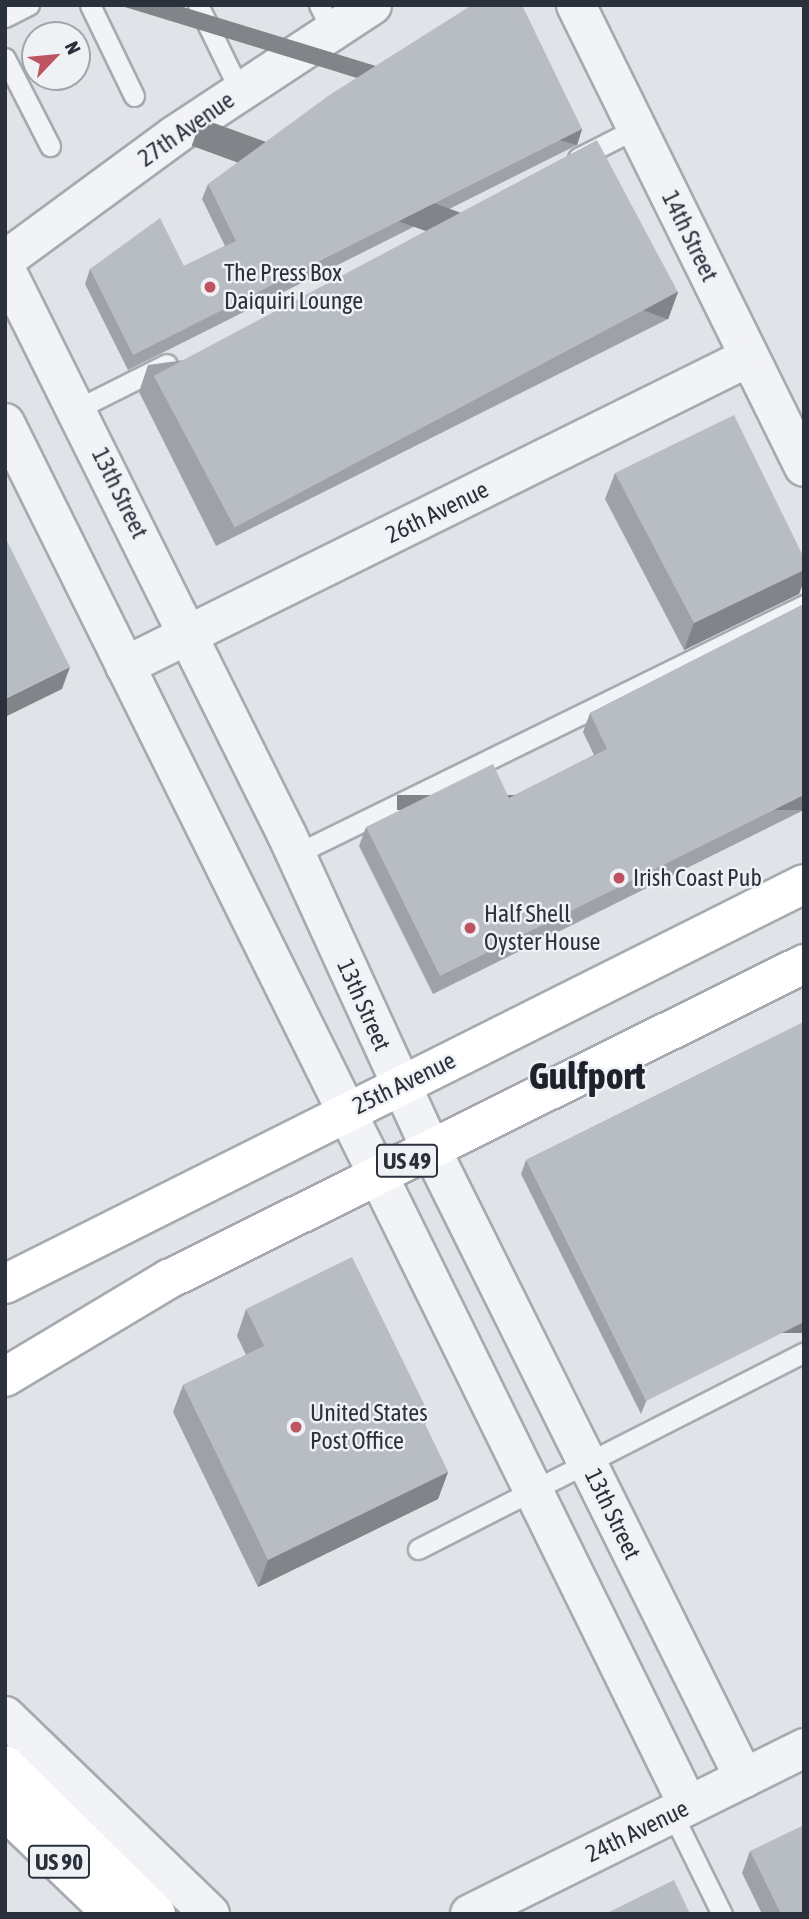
<!DOCTYPE html>
<style>
body{margin:0}
#map{position:relative;width:809px;height:1919px;overflow:hidden;background:#e0e3e7;font-family:"Asap Condensed",sans-serif}
div>[style]{position:absolute}
.roads{filter:drop-shadow(2px 0 #a6aab0) drop-shadow(-2px 0 #a6aab0) drop-shadow(0 2px #a6aab0) drop-shadow(0 -2px #a6aab0)}
.service>*{height:19px;margin:-9.5px;padding:0 9.5px;transform-origin:9.5px;border-radius:9.5px;background:#f2f3f6}
.minor>*{height:38px;margin:-19px;padding:0 19px;transform-origin:19px;border-radius:19px;background:#f2f3f6}
.tertiary>*{height:38px;margin:-19px;padding:0 19px;transform-origin:19px;border-radius:19px;background:#f2f3f6}
.primary>*{height:38px;margin:-19px;padding:0 19px;transform-origin:19px;border-radius:19px;background:#fff}
.wall>*{inset:0;background:#9ea2a8}
.shaded-wall>*{inset:0;background:#818488;transform-origin:0 0}
.building>*{inset:0;background:#b8bcc3;transform-origin:0 0}
.dots>*{width:19px;height:19px;translate:-50% -50%;box-sizing:border-box;border:4px solid #eff1f5;border-radius:50%}
span{translate:-50% -50%;white-space:nowrap;text-align:center;line-height:1.15;-webkit-text-stroke:5px #eff1f5;paint-order:stroke}
.shield-label span{padding:2px 5px;background:#eff1f5;border:2px solid;border-radius:5px;-webkit-text-stroke-width:0}
.shield-label{font-size:23px;color:#2a313c;font-weight:700}
.street-label{font-size:24px;color:#2a313c}
.poi-label{font-size:24px;color:#2a313c}
.left{translate:0 -50%;text-align:left}
.town-label{font-size:38px;color:#1d222d;font-weight:700}
.frame{position:absolute;inset:0;border:7px solid #2a313c;pointer-events:none}
.north{position:absolute;left:21px;top:21px;width:70px;height:70px;box-sizing:border-box;background:#eff1f5;border:2px solid #a0a4ab;border-radius:50%;rotate:64deg;font-size:19px;font-weight:700;line-height:28px;text-align:center;color:#2a313c}
.north::after{content:'';display:block;margin:auto;width:24px;height:32px;background:#be5362;clip-path:polygon(50% 0,100% 100%,50% 72%,0 100%)}
</style>
<div id="map">
<div class="roads">
<div class="service">
<div style="left:90px;top:5px;width:101px;rotate:64.2deg"></div>
<div style="left:198px;top:5px;width:96px;rotate:64deg"></div>
<div style="left:319px;top:5px;width:28px;rotate:63deg"></div>
<div style="left:5px;top:17px;width:27px;rotate:-27deg"></div>
<div style="left:5px;top:58px;width:99px;rotate:62.9deg"></div>
<div style="left:578px;top:158px;width:66px;rotate:-27deg"></div>
<div style="left:79px;top:408px;width:98px;rotate:-26.6deg"></div>
<div style="left:296px;top:854px;width:566px;rotate:-26.11deg"></div>
<div style="left:418px;top:1549px;width:433px;rotate:-27deg"></div>
<div style="left:672px;top:1813px;width:113px;rotate:63.7deg"></div>
</div>
<div class="minor">
<div style="left:576px;top:5px;width:515px;rotate:63.73deg"></div>
<div style="left:5px;top:260px;width:211px;rotate:-36.3deg"></div>
<div style="left:175px;top:135px;width:236px;rotate:-33.4deg"></div>
<div style="left:125px;top:666px;width:696px;rotate:-26.34deg"></div>
<div style="left:431px;top:1149px;width:703px;rotate:63.54deg"></div>
<div style="left:378px;top:1175px;width:702px;rotate:63.8deg"></div>
<div style="left:5px;top:1716px;width:285px;rotate:44deg"></div>
<div style="left:470px;top:1914px;width:373px;rotate:-26.4deg"></div>
</div>
<div class="tertiary">
<div style="left:5px;top:268px;width:633px;rotate:63.56deg"></div>
<div style="left:287px;top:835px;width:345px;rotate:65.4deg"></div>
<div style="left:5px;top:423px;width:839px;rotate:63.62deg"></div>
</div>
<div class="primary">
<div style="left:5px;top:1284px;width:894px;rotate:-26.59deg"></div>
<div style="left:5px;top:1377px;width:191px;rotate:-30.9deg"></div>
<div style="left:169px;top:1279px;width:709px;rotate:-26.38deg"></div>
<div style="left:5px;top:1765px;width:212px;rotate:44.6deg"></div>
<div style="left:5px;top:1810px;width:150px;rotate:43.9deg"></div>
</div>
</div>
<div class="wall">
<div style="clip-path:polygon(582px 129px,577px 145px,128px 370px,85px 284px,90px 269px,184px 266px,225px 246px,202px 199px,208px 184px)"></div>
<div style="clip-path:polygon(678px 292px,668px 319px,216px 546px,139px 392px,148px 365px)"></div>
<div style="clip-path:polygon(615px 473px,804px 558px,804px 580px,799px 594px,684px 650px,605px 499px)"></div>
<div style="clip-path:polygon(804px 604px,804px 810px,433px 994px,359px 846px,366px 827px,509px 798px,594px 755px,583px 732px,590px 713px)"></div>
<div style="clip-path:polygon(804px 1022px,641px 1414px,521px 1174px,526px 1160px)"></div>
<div style="clip-path:polygon(246px 1309px,425px 1425px,448px 1472px,438px 1499px,258px 1587px,173px 1412px,183px 1385px,246px 1355px,237px 1336px)"></div>
<div style="clip-path:polygon(750px 1851px,804px 1914px,762px 1914px,742px 1873px)"></div>
</div>
<div class="shaded-wall">
<div style="left:582px;top:129px;width:17px;height:503px;rotate:107deg"></div>
<div style="left:678px;top:292px;width:29px;height:507px;rotate:110deg"></div>
<div style="clip-path:polygon(804px 570px,804px 580px,799px 594px,684px 650px,694px 623px)"></div>
<div style="clip-path:polygon(70px 667px,62px 689px,5px 717px,5px 699px)"></div>
<div style="left:804px;top:795px;width:15px;height:407px;rotate:90deg"></div>
<div style="left:804px;top:1322px;width:11px;height:177px;rotate:90deg"></div>
<div style="clip-path:polygon(429px 1414px,419px 1441px,422px 1418px)"></div>
<div style="clip-path:polygon(448px 1472px,438px 1499px,258px 1587px,268px 1560px)"></div>
</div>
<div class="building">
<div style="clip-path:polygon(472px 5px,522px 5px,582px 129px,133px 355px,90px 269px,160px 218px,184px 266px,236px 241px,208px 184px,331px 94px)"></div>
<div style="left:597px;top:140px;width:172px;height:502px;rotate:62deg"></div>
<div style="clip-path:polygon(734px 415px,804px 558px,804px 570px,694px 623px,615px 473px)"></div>
<div style="clip-path:polygon(5px 537px,70px 667px,5px 699px)"></div>
<div style="clip-path:polygon(804px 604px,804px 795px,440px 976px,366px 827px,493px 764px,509px 798px,607px 749px,590px 713px)"></div>
<div style="clip-path:polygon(804px 1022px,804px 1322px,646px 1401px,526px 1160px)"></div>
<div style="clip-path:polygon(352px 1257px,429px 1414px,422px 1418px,448px 1472px,268px 1560px,183px 1385px,264px 1346px,246px 1309px)"></div>
<div style="clip-path:polygon(804px 1825px,804px 1914px,781px 1914px,750px 1851px)"></div>
<div style="clip-path:polygon(674px 1880px,690px 1914px,605px 1914px)"></div>
</div>
<div class="dots">
<div style="left:210px;top:287px;background:#be5362"></div>
<div style="left:619px;top:878px;background:#be5362"></div>
<div style="left:470px;top:928px;background:#be5362"></div>
<div style="left:296px;top:1427px;background:#be5362"></div>
</div>
<div class="shield-label">
<span style="left:407px;top:1161px">US 49</span>
<span style="left:59px;top:1862px">US 90</span>
</div>
<div class="street-label">
<span style="left:186px;top:129px;rotate:-35deg">27th Avenue</span>
<span style="left:690px;top:236px;rotate:64deg">14th Street</span>
<span style="left:120px;top:493px;rotate:64deg">13th Street</span>
<span style="left:437px;top:512px;rotate:-26deg">26th Avenue</span>
<span style="left:364px;top:1005px;rotate:66deg">13th Street</span>
<span style="left:404px;top:1083px;rotate:-26deg">25th Avenue</span>
<span style="left:613px;top:1514px;rotate:64deg">13th Street</span>
<span style="left:637px;top:1831px;rotate:-26deg">24th Avenue</span>
</div>
<div class="poi-label">
<span class="left" style="left:224px;top:287px">The Press Box<br>Daiquiri Lounge</span>
<span class="left" style="left:633px;top:878px">Irish Coast Pub</span>
<span class="left" style="left:484px;top:928px">Half Shell<br>Oyster House</span>
<span class="left" style="left:310px;top:1427px">United States<br>Post Office</span>
</div>
<div class="town-label">
<span style="left:587px;top:1076px">Gulfport</span>
</div>
<div class="frame"></div>
<div class="north">N</div>
</div>
